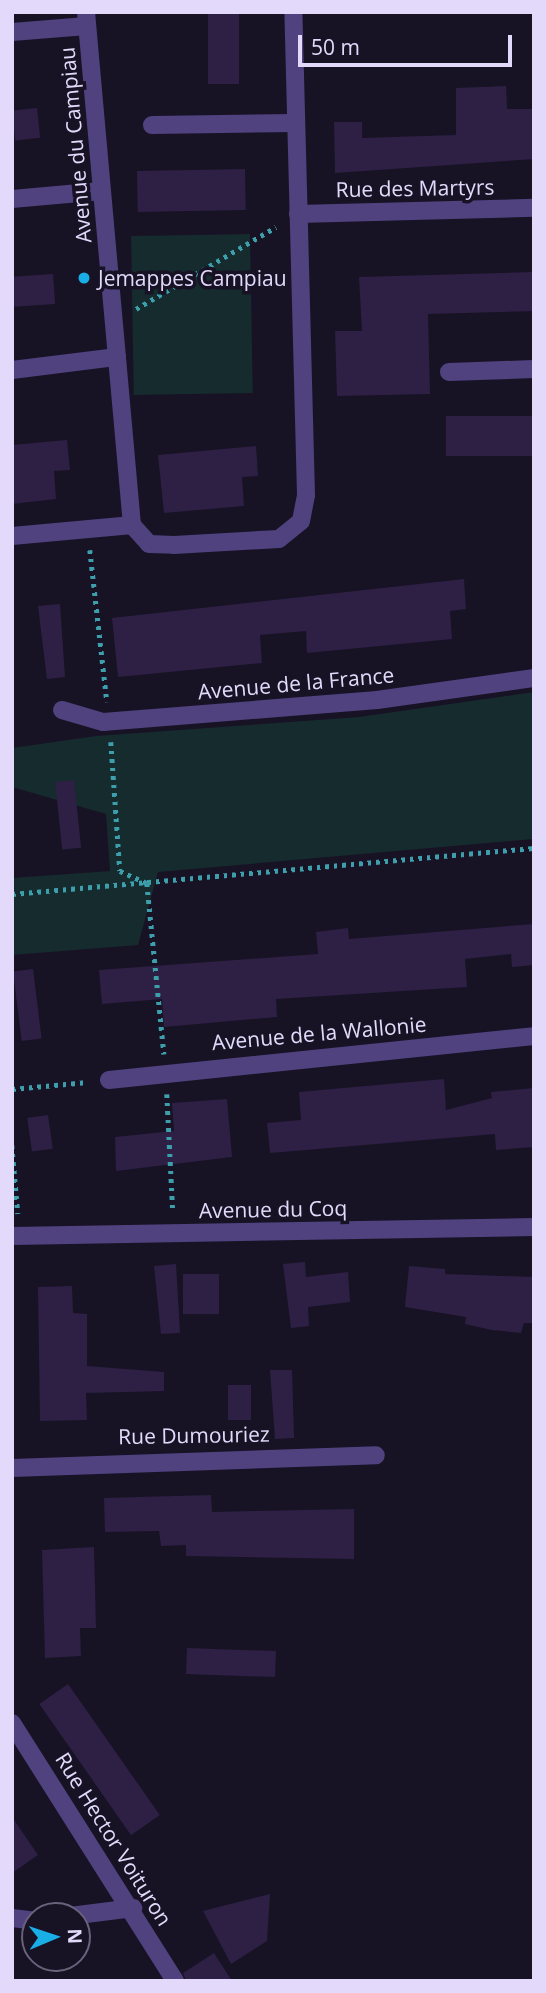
<!DOCTYPE html>
<style>
body{margin:0}
#map{position:relative;width:546px;height:1993px;overflow:hidden;background:#181225;font-family:"Open Sans",sans-serif}
div>[style]{position:absolute}
.green>*{inset:0;background:#152b2e;transform-origin:0 0}
.building>*{inset:0;background:#2d2044;transform-origin:0 0}
.path>*{height:4.5px;margin-top:-2.25px;transform-origin:0;background:repeating-linear-gradient(90deg,#3d9fac 0 3.5px,transparent 0 8.5px)}
.minor>*{height:18px;margin:-9px;padding:0 9px;transform-origin:9px;border-radius:9px;background:#4f427f}
.dots>*{width:19px;height:19px;translate:-50% -50%;box-sizing:border-box;border:4px solid #181225;border-radius:50%}
span{translate:-50% -50%;white-space:nowrap;text-align:center;line-height:1.15;-webkit-text-stroke:7px #181225;paint-order:stroke}
.street-label{font-size:21px;color:#e3dafb}
.poi-label{font-size:21px;color:#e3dafb}
.left{translate:0 -50%;text-align:left}
.frame{position:absolute;inset:0;border:14px solid #e3dafb;pointer-events:none}
.north{position:absolute;left:21px;top:1902px;width:70px;height:70px;box-sizing:border-box;background:#181225;border:2px solid #69627b;border-radius:50%;rotate:88deg;font-size:19px;font-weight:700;line-height:28px;text-align:center;color:#e3dafb}
.north::after{content:'';display:block;margin:auto;width:24px;height:32px;background:#1aaee6;clip-path:polygon(50% 0,100% 100%,50% 72%,0 100%)}
.scale{position:absolute;left:298px;top:35px;width:214px;height:32px;box-sizing:border-box;border:4px solid #e3dafb;border-top:0;padding-left:9px;font-size:21px;line-height:24px;white-space:nowrap;color:#e3dafb;-webkit-text-stroke:5px #181225;paint-order:stroke}
</style>
<div id="map">
<div class="green">
<div style="left:250px;top:234px;width:159px;height:119px;rotate:89deg"></div>
<div style="clip-path:polygon(534px 692px,534px 839px,158px 872px,138px 945px,12px 955px,12px 878px,110px 871px,106px 814px,12px 787px,12px 748px,96px 736px,359px 717px)"></div>
</div>
<div class="building">
<div style="left:208px;top:12px;width:31px;height:72px"></div>
<div style="clip-path:polygon(506px 86px,507px 109px,534px 109px,534px 159px,335px 173px,334px 122px,362px 122px,362px 138px,456px 135px,456px 88px)"></div>
<div style="left:37px;top:108px;width:30px;height:25px;rotate:84deg"></div>
<div style="left:245px;top:169px;width:41px;height:108px;rotate:89deg"></div>
<div style="clip-path:polygon(533px 272px,534px 311px,428px 314px,430px 394px,337px 396px,335px 331px,362px 331px,359px 277px)"></div>
<div style="left:53px;top:274px;width:30px;height:41px;rotate:86deg"></div>
<div style="left:534px;top:416px;width:40px;height:88px;rotate:90deg"></div>
<div style="clip-path:polygon(67px 440px,70px 470px,54px 471px,56px 499px,12px 504px,12px 445px)"></div>
<div style="clip-path:polygon(256px 446px,258px 476px,242px 477px,244px 506px,164px 513px,158px 455px)"></div>
<div style="clip-path:polygon(464px 579px,466px 609px,450px 611px,452px 639px,307px 653px,306px 631px,260px 635px,262px 663px,118px 677px,112px 618px)"></div>
<div style="clip-path:polygon(60px 604px,65px 677px,47px 679px,38px 606px)"></div>
<div style="left:74px;top:780px;width:68px;height:19px;rotate:84deg"></div>
<div style="clip-path:polygon(534px 924px,534px 965px,512px 967px,511px 954px,465px 959px,467px 987px,276px 999px,277px 1017px,164px 1027px,162px 999px,102px 1004px,99px 970px,318px 954px,316px 932px,348px 928px,349px 939px)"></div>
<div style="left:33px;top:969px;width:70px;height:20px;rotate:83deg"></div>
<div style="clip-path:polygon(444px 1079px,446px 1110px,492px 1098px,491px 1092px,534px 1088px,534px 1147px,496px 1150px,495px 1134px,270px 1153px,267px 1123px,301px 1120px,299px 1092px)"></div>
<div style="clip-path:polygon(227px 1099px,232px 1157px,116px 1171px,115px 1137px,174px 1131px,172px 1103px)"></div>
<div style="left:48px;top:1115px;width:34px;height:21px;rotate:82deg"></div>
<div style="clip-path:polygon(305px 1262px,306px 1277px,348px 1272px,350px 1302px,308px 1307px,309px 1326px,291px 1328px,283px 1264px)"></div>
<div style="clip-path:polygon(176px 1264px,180px 1333px,161px 1334px,154px 1266px)"></div>
<div style="clip-path:polygon(409px 1266px,445px 1269px,445px 1274px,534px 1277px,534px 1323px,524px 1323px,521px 1333px,492px 1330px,465px 1324px,466px 1317px,405px 1307px)"></div>
<div style="left:219px;top:1274px;width:40px;height:36px;rotate:90deg"></div>
<div style="clip-path:polygon(72px 1286px,73px 1313px,87px 1314px,87px 1366px,164px 1372px,164px 1391px,86px 1393px,87px 1420px,40px 1421px,38px 1287px)"></div>
<div style="clip-path:polygon(270px 1370px,292px 1370px,294px 1438px,275px 1439px)"></div>
<div style="left:228px;top:1385px;width:23px;height:35px"></div>
<div style="clip-path:polygon(211px 1495px,212px 1512px,354px 1509px,354px 1559px,186px 1556px,186px 1545px,161px 1546px,159px 1531px,105px 1532px,104px 1498px)"></div>
<div style="clip-path:polygon(94px 1547px,96px 1628px,80px 1628px,81px 1656px,45px 1658px,42px 1550px)"></div>
<div style="left:187px;top:1648px;width:89px;height:26px;rotate:2deg"></div>
<div style="left:68px;top:1684px;width:160px;height:35px;rotate:55deg"></div>
<div style="clip-path:polygon(12px 1817px,38px 1855px,12px 1873px)"></div>
<div style="clip-path:polygon(270px 1894px,267px 1941px,231px 1964px,203px 1911px)"></div>
<div style="clip-path:polygon(214px 1953px,232px 1981px,186px 1981px,183px 1973px)"></div>
</div>
<div class="path">
<div style="left:136px;top:309px;width:162px;rotate:-30.4deg"></div>
<div style="left:90px;top:550px;width:153px;rotate:83.6deg"></div>
<div style="left:111px;top:742px;width:129px;rotate:86deg"></div>
<div style="left:120px;top:871px;width:30px;rotate:24deg"></div>
<div style="left:147px;top:883px;width:172px;rotate:84.3deg"></div>
<div style="left:12px;top:894px;width:524px;rotate:-5.04deg"></div>
<div style="left:12px;top:1089px;width:76px;rotate:-5.3deg"></div>
<div style="left:167px;top:1094px;width:117px;rotate:87.1deg"></div>
<div style="left:12px;top:1145px;width:69px;rotate:85deg"></div>
</div>
<div class="minor">
<div style="left:86px;top:12px;width:515px;rotate:84.88deg"></div>
<div style="left:12px;top:32px;width:75px;rotate:-4.6deg"></div>
<div style="left:152px;top:125px;width:143px;rotate:-0.8deg"></div>
<div style="left:12px;top:199px;width:90px;rotate:-5.1deg"></div>
<div style="left:298px;top:214px;width:236px;rotate:-1.5deg"></div>
<div style="left:12px;top:370px;width:106px;rotate:-7.1deg"></div>
<div style="left:449px;top:372px;width:85px;rotate:-2deg"></div>
<div style="left:132px;top:525px;width:25px;rotate:48deg"></div>
<div style="left:149px;top:544px;width:25px;rotate:2deg"></div>
<div style="left:174px;top:545px;width:105px;rotate:-3.3deg"></div>
<div style="left:279px;top:539px;width:28px;rotate:-39deg"></div>
<div style="left:301px;top:521px;width:26px;rotate:-79deg"></div>
<div style="left:306px;top:495px;width:483px;rotate:-91.5deg"></div>
<div style="left:12px;top:536px;width:121px;rotate:-5.2deg"></div>
<div style="left:62px;top:710px;width:43px;rotate:16.3deg"></div>
<div style="left:103px;top:722px;width:275px;rotate:-4.6deg"></div>
<div style="left:377px;top:700px;width:159px;rotate:-8deg"></div>
<div style="left:109px;top:1080px;width:427px;rotate:-5.9deg"></div>
<div style="left:12px;top:1236px;width:522px;rotate:-0.99deg"></div>
<div style="left:12px;top:1468px;width:364px;rotate:-2deg"></div>
<div style="left:12px;top:1723px;width:305px;rotate:57.7deg"></div>
<div style="left:70px;top:1916px;width:64px;rotate:-7.2deg"></div>
<div style="left:12px;top:1918px;width:23px;rotate:7deg"></div>
</div>
<div class="dots">
<div style="left:84px;top:278px;background:#1aaee6"></div>
</div>
<div class="street-label">
<span style="left:75px;top:145px;rotate:-95deg">Avenue du Campiau</span>
<span style="left:415px;top:188px;rotate:-1deg">Rue des Martyrs</span>
<span style="left:296px;top:683px;rotate:-5deg">Avenue de la France</span>
<span style="left:319px;top:1033px;rotate:-5deg">Avenue de la Wallonie</span>
<span style="left:273px;top:1209px;rotate:-1deg">Avenue du Coq</span>
<span style="left:194px;top:1435px;rotate:-1deg">Rue Dumouriez</span>
<span style="left:114px;top:1839px;rotate:58deg">Rue Hector Voituron</span>
</div>
<div class="poi-label">
<span class="left" style="left:98px;top:278px">Jemappes Campiau</span>
</div>
<div class="frame"></div>
<div class="north">N</div>
<div class="scale">50 m</div>
</div>
